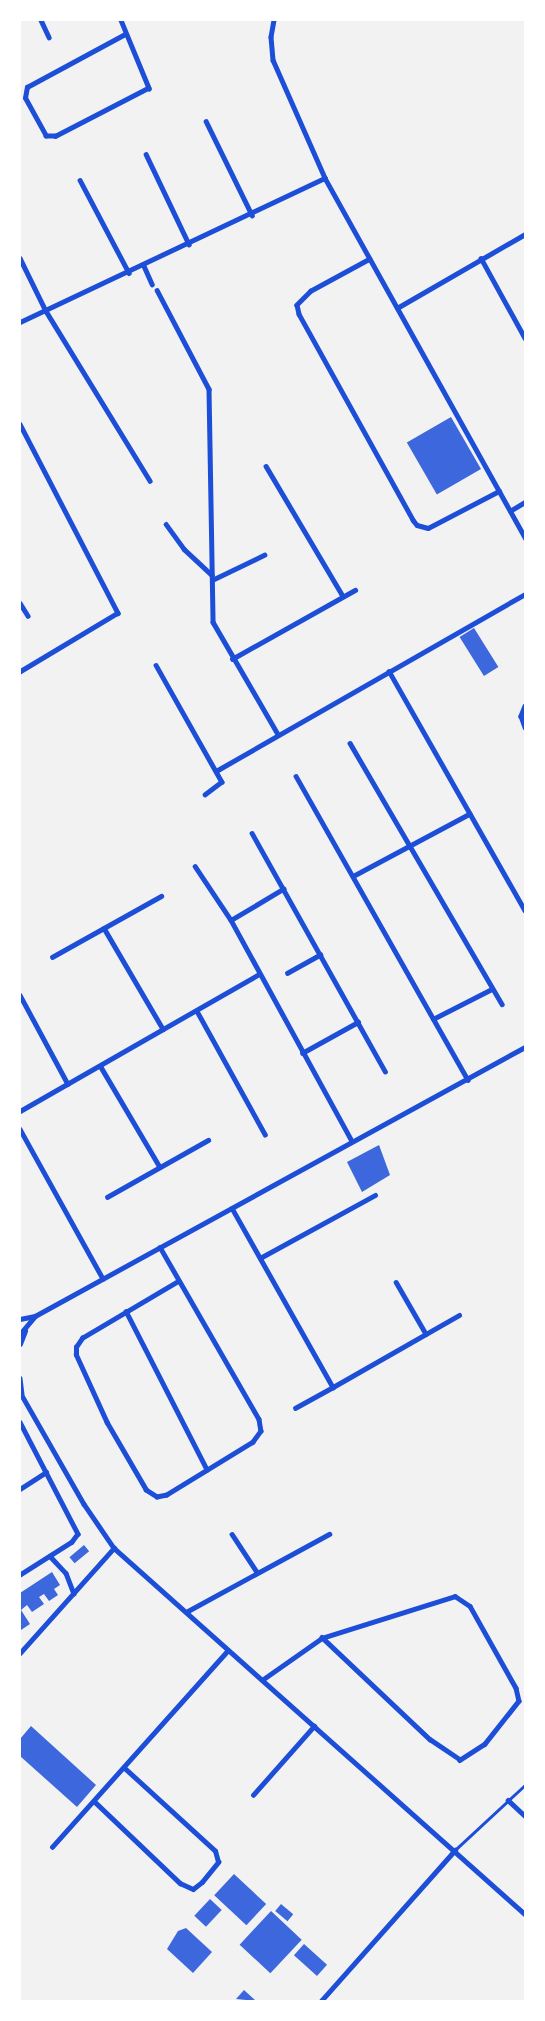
<!DOCTYPE html>
<style>
body{margin:0}
#map{position:relative;width:545px;height:2021px;overflow:hidden;background:#f2f2f2;font-family:Helvetica,sans-serif}
div>[style]{position:absolute}
.building>*{inset:0;background:#3d67dc;transform-origin:0 0}
.service>*{height:2.5px;margin:-1.25px;padding:0 1.25px;transform-origin:1.25px;border-radius:1.25px;background:#1d4ed8}
.minor>*{height:4.5px;margin:-2.25px;padding:0 2.25px;transform-origin:2.25px;border-radius:2.25px;background:#1d4ed8}
span{translate:-50% -50%;white-space:nowrap;text-align:center;line-height:1.15;-webkit-text-stroke:4px #fff;paint-order:stroke}
.frame{position:absolute;inset:0;border:21px solid #fff;pointer-events:none}
</style>
<div id="map">
<div class="building">
<div style="left:451px;top:417px;width:60px;height:51px;rotate:60deg"></div>
<div style="left:474px;top:628px;width:46px;height:17px;rotate:58deg"></div>
<div style="clip-path:polygon(379px 1145px,390px 1175px,362px 1192px,347px 1162px)"></div>
<div style="left:84px;top:1545px;width:8px;height:19px;rotate:50deg"></div>
<div style="clip-path:polygon(52px 1572px,60px 1585px,54px 1589px,58px 1595px,49px 1601px,44px 1594px,39px 1597px,44px 1604px,32px 1612px,27px 1605px,21px 1610px,30px 1624px,21px 1630px,20px 1593px)"></div>
<div style="clip-path:polygon(31px 1726px,96px 1785px,77px 1807px,20px 1756px,20px 1739px)"></div>
<div style="left:234px;top:1874px;width:44px;height:29px;rotate:43deg"></div>
<div style="left:210px;top:1899px;width:16px;height:23px;rotate:43deg"></div>
<div style="left:281px;top:1904px;width:16px;height:9px;rotate:40deg"></div>
<div style="left:271px;top:1911px;width:42px;height:46px;rotate:43deg"></div>
<div style="clip-path:polygon(186px 1928px,212px 1952px,193px 1973px,167px 1949px,178px 1931px)"></div>
<div style="left:304px;top:1944px;width:31px;height:15px;rotate:42deg"></div>
<div style="clip-path:polygon(244px 1990px,256px 2001px,236px 1999px)"></div>
</div>
<div class="service">
<div style="left:455px;top:1850px;width:96px;rotate:-42.9deg"></div>
</div>
<div class="minor">
<div style="left:41px;top:20px;width:19px;rotate:65deg"></div>
<div style="left:121px;top:20px;width:74px;rotate:67.6deg"></div>
<div style="left:149px;top:88px;width:105px;rotate:152.7deg"></div>
<div style="left:56px;top:136px;width:10px;rotate:180deg"></div>
<div style="left:46px;top:136px;width:43px;rotate:-118.9deg"></div>
<div style="left:25px;top:98px;width:11px;rotate:-80deg"></div>
<div style="left:27px;top:87px;width:111px;rotate:-28.4deg"></div>
<div style="left:274px;top:20px;width:17px;rotate:100deg"></div>
<div style="left:271px;top:37px;width:23px;rotate:85deg"></div>
<div style="left:273px;top:60px;width:129px;rotate:66.2deg"></div>
<div style="left:325px;top:178px;width:412px;rotate:60.9deg"></div>
<div style="left:206px;top:121px;width:105px;rotate:63.9deg"></div>
<div style="left:146px;top:154px;width:100px;rotate:64.5deg"></div>
<div style="left:80px;top:180px;width:105px;rotate:62.2deg"></div>
<div style="left:20px;top:258px;width:59px;rotate:63.9deg"></div>
<div style="left:46px;top:311px;width:199px;rotate:58.5deg"></div>
<div style="left:481px;top:258px;width:91px;rotate:61.2deg"></div>
<div style="left:370px;top:259px;width:67px;rotate:151.5deg"></div>
<div style="left:311px;top:291px;width:20px;rotate:135deg"></div>
<div style="left:297px;top:305px;width:9px;rotate:77deg"></div>
<div style="left:299px;top:314px;width:235px;rotate:61deg"></div>
<div style="left:413px;top:520px;width:6px;rotate:51deg"></div>
<div style="left:417px;top:525px;width:11px;rotate:15deg"></div>
<div style="left:428px;top:528px;width:80px;rotate:-27.5deg"></div>
<div style="left:144px;top:266px;width:20px;rotate:66deg"></div>
<div style="left:157px;top:290px;width:112px;rotate:62.3deg"></div>
<div style="left:209px;top:389px;width:233px;rotate:89deg"></div>
<div style="left:213px;top:622px;width:129px;rotate:59.9deg"></div>
<div style="left:397px;top:308px;width:148px;rotate:-30deg"></div>
<div style="left:20px;top:322px;width:337px;rotate:-25.3deg"></div>
<div style="left:20px;top:424px;width:213px;rotate:62.6deg"></div>
<div style="left:118px;top:613px;width:114px;rotate:149deg"></div>
<div style="left:266px;top:466px;width:151px;rotate:59.4deg"></div>
<div style="left:510px;top:511px;width:17px;rotate:-31deg"></div>
<div style="left:166px;top:524px;width:31px;rotate:54deg"></div>
<div style="left:184px;top:549px;width:38px;rotate:43deg"></div>
<div style="left:212px;top:580px;width:58px;rotate:-25.7deg"></div>
<div style="left:20px;top:603px;width:15px;rotate:58deg"></div>
<div style="left:232px;top:659px;width:141px;rotate:-29.3deg"></div>
<div style="left:156px;top:665px;width:134px;rotate:60.6deg"></div>
<div style="left:222px;top:782px;width:21px;rotate:143deg"></div>
<div style="left:389px;top:671px;width:275px;rotate:60.4deg"></div>
<div style="left:525px;top:706px;width:11px;rotate:112deg"></div>
<div style="left:521px;top:716px;width:12px;rotate:70deg"></div>
<div style="left:350px;top:743px;width:302px;rotate:59.8deg"></div>
<div style="left:216px;top:771px;width:356px;rotate:-29.8deg"></div>
<div style="left:296px;top:776px;width:349px;rotate:60.5deg"></div>
<div style="left:252px;top:833px;width:273px;rotate:60.8deg"></div>
<div style="left:195px;top:866px;width:65px;rotate:56.3deg"></div>
<div style="left:231px;top:920px;width:252px;rotate:61.3deg"></div>
<div style="left:353px;top:876px;width:132px;rotate:-28.1deg"></div>
<div style="left:231px;top:920px;width:61px;rotate:-30.8deg"></div>
<div style="left:104px;top:928px;width:117px;rotate:59.7deg"></div>
<div style="left:52px;top:957px;width:125px;rotate:-29.2deg"></div>
<div style="left:287px;top:973px;width:38px;rotate:-29deg"></div>
<div style="left:20px;top:995px;width:101px;rotate:61.7deg"></div>
<div style="left:197px;top:1011px;width:141px;rotate:61.1deg"></div>
<div style="left:433px;top:1019px;width:66px;rotate:-27deg"></div>
<div style="left:302px;top:1053px;width:64px;rotate:-29deg"></div>
<div style="left:101px;top:1067px;width:116px;rotate:59.5deg"></div>
<div style="left:20px;top:1111px;width:275px;rotate:-29.8deg"></div>
<div style="left:20px;top:1129px;width:171px;rotate:61deg"></div>
<div style="left:107px;top:1197px;width:116px;rotate:-29.4deg"></div>
<div style="left:232px;top:1208px;width:206px;rotate:60.6deg"></div>
<div style="left:333px;top:1387px;width:145px;rotate:-29.7deg"></div>
<div style="left:160px;top:1247px;width:198px;rotate:60.1deg"></div>
<div style="left:259px;top:1419px;width:12px;rotate:81deg"></div>
<div style="left:261px;top:1431px;width:14px;rotate:126deg"></div>
<div style="left:253px;top:1442px;width:101px;rotate:148.4deg"></div>
<div style="left:167px;top:1495px;width:10px;rotate:169deg"></div>
<div style="left:157px;top:1497px;width:13px;rotate:-148deg"></div>
<div style="left:146px;top:1490px;width:78px;rotate:-120.2deg"></div>
<div style="left:107px;top:1423px;width:75px;rotate:-114.5deg"></div>
<div style="left:76px;top:1355px;width:8px;rotate:-90deg"></div>
<div style="left:76px;top:1347px;width:11px;rotate:-56deg"></div>
<div style="left:82px;top:1338px;width:112px;rotate:-30.7deg"></div>
<div style="left:260px;top:1258px;width:131px;rotate:-28.7deg"></div>
<div style="left:396px;top:1282px;width:60px;rotate:60deg"></div>
<div style="left:126px;top:1311px;width:178px;rotate:62.9deg"></div>
<div style="left:20px;top:1319px;width:15px;rotate:-11deg"></div>
<div style="left:20px;top:1334px;width:23px;rotate:-50deg"></div>
<div style="left:35px;top:1316px;width:559px;rotate:-28.77deg"></div>
<div style="left:20px;top:1344px;width:14px;rotate:-69deg"></div>
<div style="left:20px;top:1378px;width:16px;rotate:83deg"></div>
<div style="left:20px;top:1392px;width:129px;rotate:60.3deg"></div>
<div style="left:84px;top:1504px;width:53px;rotate:55.7deg"></div>
<div style="left:114px;top:1548px;width:550px;rotate:41.69deg"></div>
<div style="left:295px;top:1408px;width:43px;rotate:-28.9deg"></div>
<div style="left:20px;top:1422px;width:126px;rotate:62.6deg"></div>
<div style="left:78px;top:1534px;width:10px;rotate:127deg"></div>
<div style="left:72px;top:1542px;width:62px;rotate:147.6deg"></div>
<div style="left:20px;top:1489px;width:31px;rotate:-33deg"></div>
<div style="left:232px;top:1534px;width:45px;rotate:56.7deg"></div>
<div style="left:50px;top:1556px;width:23px;rotate:47deg"></div>
<div style="left:66px;top:1573px;width:22px;rotate:69deg"></div>
<div style="left:186px;top:1612px;width:163px;rotate:-28.6deg"></div>
<div style="left:20px;top:1653px;width:141px;rotate:-48.2deg"></div>
<div style="left:262px;top:1680px;width:73px;rotate:-35deg"></div>
<div style="left:322px;top:1638px;width:139px;rotate:-17.5deg"></div>
<div style="left:455px;top:1596px;width:18px;rotate:34deg"></div>
<div style="left:470px;top:1606px;width:94px;rotate:60.7deg"></div>
<div style="left:516px;top:1688px;width:13px;rotate:77deg"></div>
<div style="left:519px;top:1701px;width:55px;rotate:128.3deg"></div>
<div style="left:485px;top:1744px;width:30px;rotate:147deg"></div>
<div style="left:460px;top:1760px;width:36px;rotate:-146deg"></div>
<div style="left:430px;top:1740px;width:149px;rotate:-136.6deg"></div>
<div style="left:253px;top:1795px;width:92px;rotate:-48.5deg"></div>
<div style="left:508px;top:1800px;width:23px;rotate:43deg"></div>
<div style="left:94px;top:1801px;width:119px;rotate:43.6deg"></div>
<div style="left:180px;top:1883px;width:14px;rotate:25deg"></div>
<div style="left:193px;top:1889px;width:11px;rotate:-38deg"></div>
<div style="left:202px;top:1882px;width:26px;rotate:-51deg"></div>
<div style="left:218px;top:1862px;width:11px;rotate:-105deg"></div>
<div style="left:215px;top:1851px;width:123px;rotate:-137.6deg"></div>
<div style="left:52px;top:1847px;width:263px;rotate:-48.2deg"></div>
<div style="left:321px;top:2001px;width:202px;rotate:-48.4deg"></div>
</div>
<div class="frame"></div>
</div>
